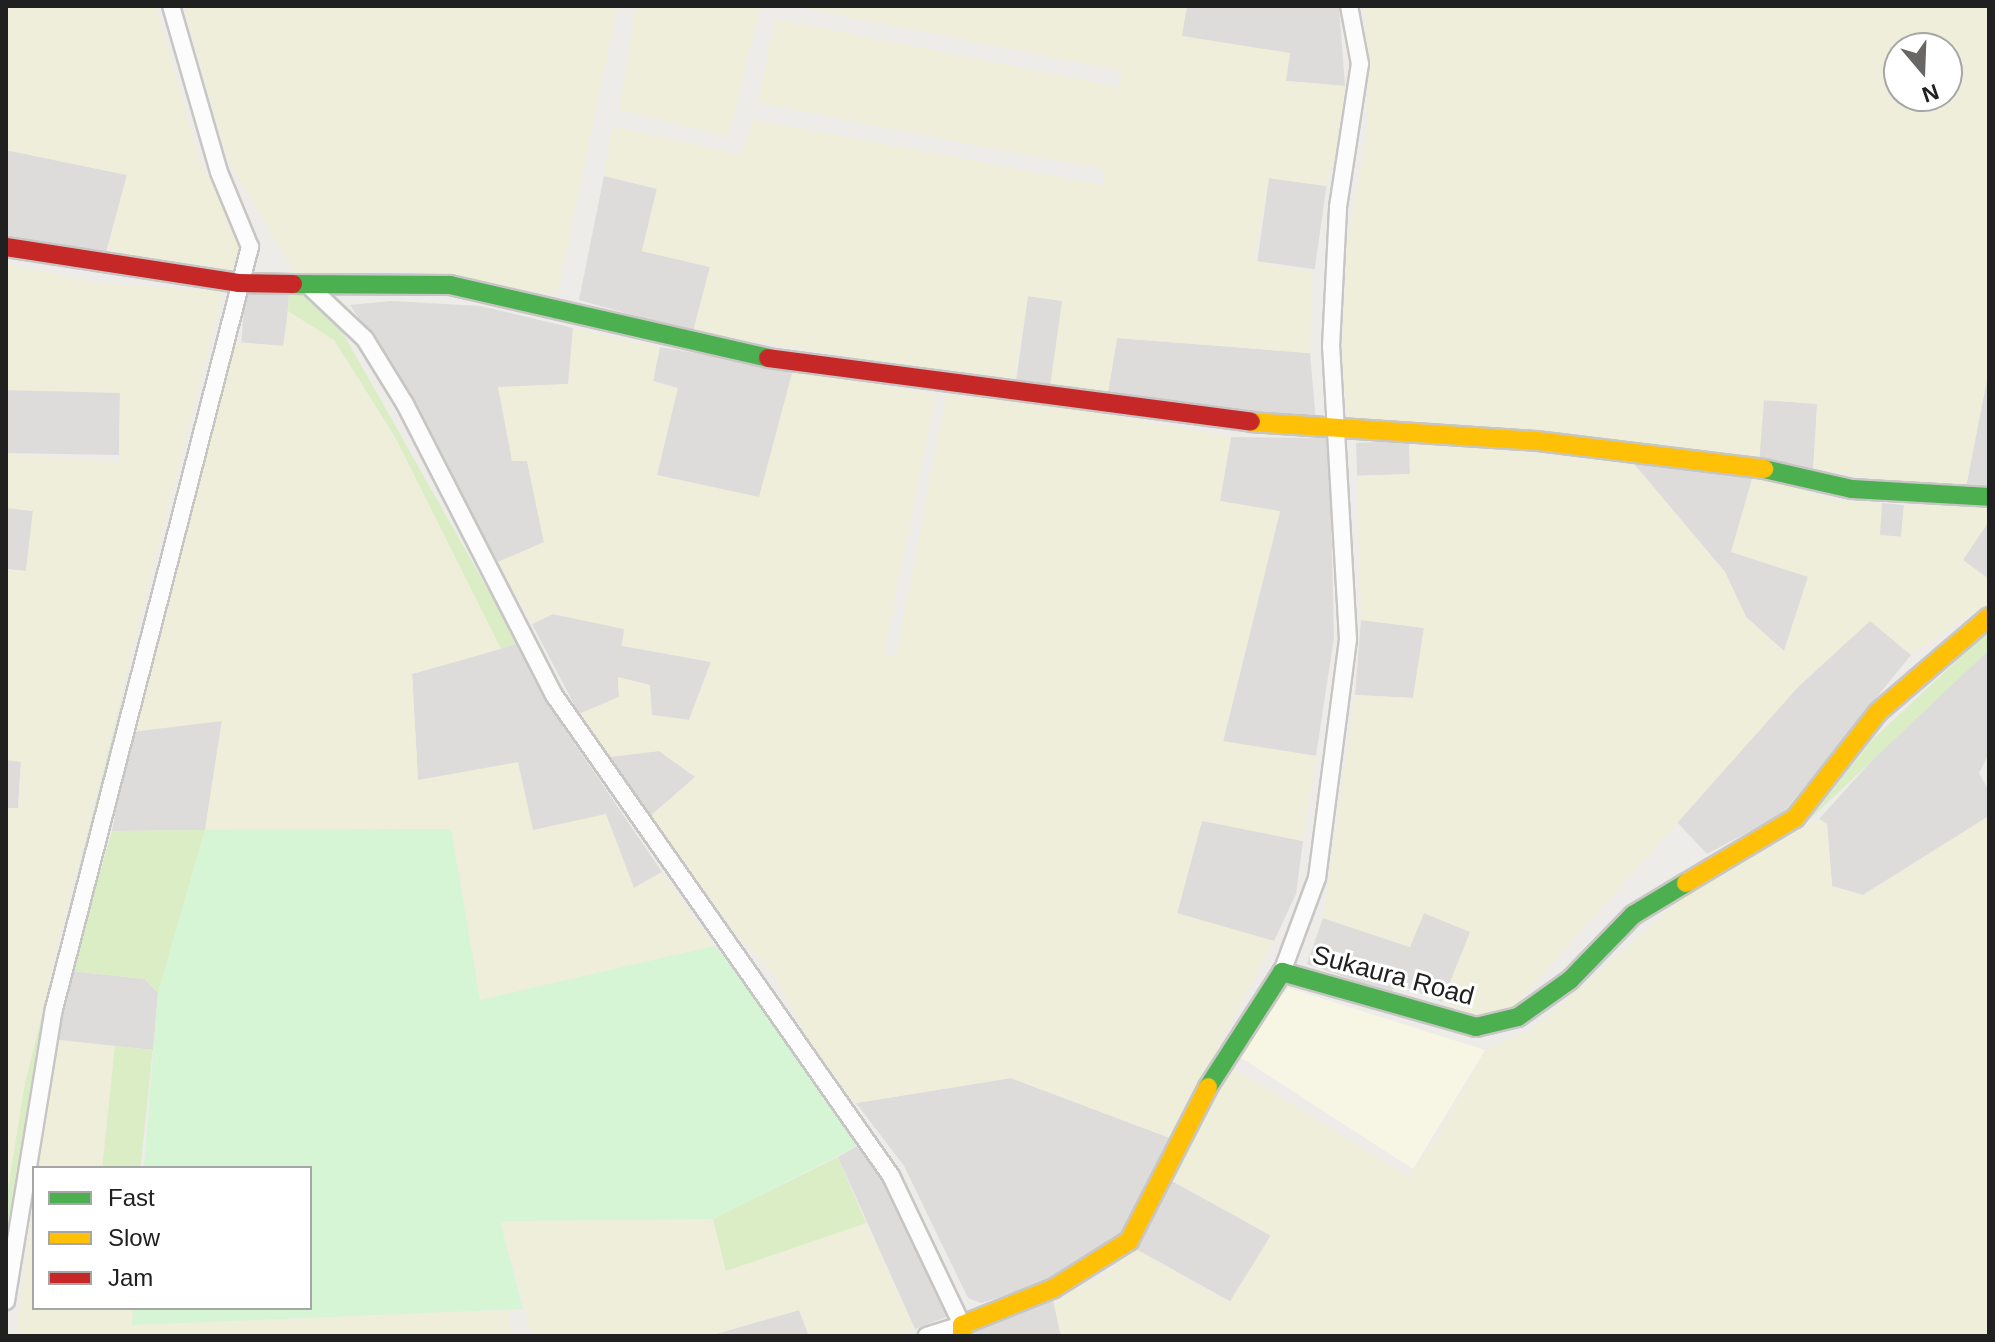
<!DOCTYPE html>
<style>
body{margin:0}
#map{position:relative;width:1995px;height:1342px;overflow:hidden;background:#eeece8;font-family:Helvetica,sans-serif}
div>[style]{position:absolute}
.residential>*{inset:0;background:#dddcda;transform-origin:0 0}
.education>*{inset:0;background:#f7f6e4}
.farmland>*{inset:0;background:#eeeedb}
.grass>*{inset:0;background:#dbedc5;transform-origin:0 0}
.park>*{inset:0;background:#d5f5d5}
.roads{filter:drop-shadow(2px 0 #c7c6c4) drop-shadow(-2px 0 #c7c6c4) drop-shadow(0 2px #c7c6c4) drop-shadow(0 -2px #c7c6c4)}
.street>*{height:16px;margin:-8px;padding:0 8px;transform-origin:8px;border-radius:8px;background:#fcfcfc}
.fast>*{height:18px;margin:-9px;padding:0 9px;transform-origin:9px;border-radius:9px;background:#4caf50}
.slow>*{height:18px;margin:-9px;padding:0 9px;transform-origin:9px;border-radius:9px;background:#ffc107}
.jam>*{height:18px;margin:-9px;padding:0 9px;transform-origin:9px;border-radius:9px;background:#c62828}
span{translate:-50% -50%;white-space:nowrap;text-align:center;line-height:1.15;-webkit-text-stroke:6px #fff;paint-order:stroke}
.street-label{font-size:26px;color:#202020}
.frame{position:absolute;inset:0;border:8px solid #202020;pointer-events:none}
.legend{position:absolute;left:32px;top:1166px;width:280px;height:144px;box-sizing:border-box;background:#fff;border:2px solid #a6a6a6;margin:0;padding:10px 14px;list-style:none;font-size:24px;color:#202020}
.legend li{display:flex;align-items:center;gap:16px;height:40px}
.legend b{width:40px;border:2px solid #a6a6a6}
.north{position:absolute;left:1883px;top:32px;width:80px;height:80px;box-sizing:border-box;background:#fff;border:2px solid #a6a6a6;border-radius:50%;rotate:161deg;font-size:22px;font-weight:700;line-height:32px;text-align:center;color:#202020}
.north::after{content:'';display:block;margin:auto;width:28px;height:36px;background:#686766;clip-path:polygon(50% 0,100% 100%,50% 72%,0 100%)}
</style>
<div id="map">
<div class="residential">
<div style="clip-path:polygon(1187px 6px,1339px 6px,1345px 86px,1285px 81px,1290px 54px,1181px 36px)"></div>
<div style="clip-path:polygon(6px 150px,127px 175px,106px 253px,6px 235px)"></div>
<div style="clip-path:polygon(604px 176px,657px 189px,642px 251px,710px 267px,693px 332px,579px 300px)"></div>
<div style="left:1269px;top:178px;width:58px;height:84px;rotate:8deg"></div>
<div style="left:245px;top:291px;width:44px;height:52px;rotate:4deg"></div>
<div style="left:1028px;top:296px;width:35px;height:87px;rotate:8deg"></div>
<div style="clip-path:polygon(391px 301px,481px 306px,573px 328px,569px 384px,498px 388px,527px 460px,544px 543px,498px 562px,449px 483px,414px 401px,350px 305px)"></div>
<div style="clip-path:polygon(1117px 338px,1310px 353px,1316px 422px,1107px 398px)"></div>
<div style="clip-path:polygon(660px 347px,793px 370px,759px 498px,657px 475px,677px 389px,653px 381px)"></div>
<div style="clip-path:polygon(1989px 369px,1989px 491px,1965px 492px)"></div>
<div style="left:6px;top:390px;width:114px;height:63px;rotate:1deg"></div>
<div style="left:1763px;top:400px;width:55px;height:65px;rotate:4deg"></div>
<div style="clip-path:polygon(1231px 437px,1329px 438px,1334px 637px,1316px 756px,1223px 742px,1280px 512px,1219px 501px)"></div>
<div style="left:1409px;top:441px;width:33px;height:53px;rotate:88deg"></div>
<div style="clip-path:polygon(1634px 464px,1753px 475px,1808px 577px,1784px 651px,1746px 617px,1725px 572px)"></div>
<div style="left:1882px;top:503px;width:22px;height:32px;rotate:5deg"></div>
<div style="clip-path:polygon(6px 508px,33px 511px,26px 571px,6px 569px)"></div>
<div style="clip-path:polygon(1989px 521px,1989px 579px,1962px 560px)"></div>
<div style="clip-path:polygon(553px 614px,625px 629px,622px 646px,711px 662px,689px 720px,652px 715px,618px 677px,619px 697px,579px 714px,532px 624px)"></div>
<div style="clip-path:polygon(1361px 620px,1424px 628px,1413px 698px,1355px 695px)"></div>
<div style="clip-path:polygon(1870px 620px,1911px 655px,1782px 814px,1707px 854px,1677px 822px,1798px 687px)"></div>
<div style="clip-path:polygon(518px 643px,560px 722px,662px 872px,634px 888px,441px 780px,418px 780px,412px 674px)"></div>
<div style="clip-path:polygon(1989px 650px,1989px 753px,1979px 773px,1989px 791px,1989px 816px,1863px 895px,1832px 886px,1827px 824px,1819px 819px,1897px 733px)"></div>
<div style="clip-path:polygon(222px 720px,205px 830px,112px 831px,131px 732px)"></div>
<div style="clip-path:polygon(659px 751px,696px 777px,648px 818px,609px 757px)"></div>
<div style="clip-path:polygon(6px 760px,21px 761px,18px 808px,6px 808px)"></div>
<div style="clip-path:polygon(1202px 820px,1303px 841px,1296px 894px,1274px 941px,1177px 914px)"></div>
<div style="clip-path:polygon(1424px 913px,1471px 932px,1442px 1002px,1396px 983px,1391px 993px,1307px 964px,1323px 918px,1410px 947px)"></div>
<div style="clip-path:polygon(71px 971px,145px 979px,158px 993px,153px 1050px,57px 1040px)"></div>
<div style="clip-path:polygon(1011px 1078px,1170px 1138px,1123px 1239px,1029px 1288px,981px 1303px,968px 1298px,904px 1166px,856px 1103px)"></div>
<div style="clip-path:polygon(859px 1145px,903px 1212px,949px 1316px,915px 1329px,838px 1157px)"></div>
<div style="left:1172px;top:1181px;width:113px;height:77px;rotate:29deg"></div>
<div style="clip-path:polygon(1053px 1299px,1061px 1336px,972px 1336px,972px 1333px)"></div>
<div style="clip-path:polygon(799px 1310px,809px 1336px,709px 1336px)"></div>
</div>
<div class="education">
<div style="clip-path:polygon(1289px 988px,1485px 1050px,1413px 1169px,1237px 1055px,1267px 1005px)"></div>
</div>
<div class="farmland">
<div style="clip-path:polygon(6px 6px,156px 6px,201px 165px,229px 204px,243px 249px,234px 275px,106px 253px,127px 175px,6px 150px)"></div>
<div style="clip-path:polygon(184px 6px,618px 6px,557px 295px,411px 271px,295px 274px,227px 158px)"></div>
<div style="clip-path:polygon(636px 6px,760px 6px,729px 137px,619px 110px)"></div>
<div style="clip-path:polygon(794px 6px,1187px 6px,1182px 36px,1290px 53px,1286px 81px,1345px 86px,1342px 133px,1326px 186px,1269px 178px,1254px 261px,1312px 273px,1310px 353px,1117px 338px,1107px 398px,1050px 387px,1062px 301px,1028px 296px,1014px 382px,693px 332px,710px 267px,642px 251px,657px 188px,604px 176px,612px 126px,742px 155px,752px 119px,1103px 185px,1105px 170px,758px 103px,775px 19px,1119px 87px,1122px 71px)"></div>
<div style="clip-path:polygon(evenodd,1366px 6px,1989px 6px,1989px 369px,1965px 492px,1813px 469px,1817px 404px,1764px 400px,1759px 465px,1348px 420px,1342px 370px,1346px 255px,1367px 129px,1366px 6px,1899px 48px,1947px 48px,1947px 96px,1899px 96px,1899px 48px)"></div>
<div style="clip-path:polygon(6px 264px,99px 283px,223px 292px,52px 967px,6px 1201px,6px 808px,18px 808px,21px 762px,6px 760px,6px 569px,26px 571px,33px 511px,6px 508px,6px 453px,119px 462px,120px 393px,6px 390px)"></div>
<div style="clip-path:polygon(288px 311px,334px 340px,395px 437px,501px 649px,412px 674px,418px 780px,518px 762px,533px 830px,606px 814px,634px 888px,662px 872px,714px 946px,480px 1000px,451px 829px,205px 830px,222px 721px,131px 732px,236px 342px,283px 346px)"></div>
<div style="clip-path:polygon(573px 328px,660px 347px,653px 381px,678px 388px,657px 475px,759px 497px,793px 370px,936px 395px,884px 654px,896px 656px,946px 396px,1025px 400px,1231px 437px,1220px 501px,1280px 511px,1223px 741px,1316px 756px,1303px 841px,1202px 821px,1177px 913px,1274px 941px,1170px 1138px,1011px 1078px,856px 1103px,818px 1057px,774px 975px,715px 911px,648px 818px,695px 777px,659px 751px,609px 757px,579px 714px,619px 697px,618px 677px,650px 685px,652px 715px,689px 720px,711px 662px,622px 645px,624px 629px,553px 614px,532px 624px,498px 562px,544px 542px,527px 461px,512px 461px,498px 387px,568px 384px)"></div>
<div style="clip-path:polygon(1409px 441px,1634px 464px,1725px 572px,1746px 617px,1784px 651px,1808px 577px,1731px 552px,1753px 475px,1839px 501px,1882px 503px,1880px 535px,1901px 537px,1904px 505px,1989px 505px,1989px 521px,1963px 560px,1989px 579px,1989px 602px,1911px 655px,1870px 621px,1798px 687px,1512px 1009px,1483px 1018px,1442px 1002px,1470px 932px,1424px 913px,1410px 947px,1323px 918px,1355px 695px,1413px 698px,1424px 628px,1361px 620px,1357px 476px,1410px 474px)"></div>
<div style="clip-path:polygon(1989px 816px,1989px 1336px,1061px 1336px,1053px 1299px,1105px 1275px,1135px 1249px,1229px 1303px,1271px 1235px,1172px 1181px,1233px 1068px,1408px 1176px,1438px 1137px,1485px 1050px,1534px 1028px,1693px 889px,1819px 819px,1827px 824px,1832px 886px,1863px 895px)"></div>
<div style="clip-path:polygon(57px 1040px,115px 1046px,109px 1168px,38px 1168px)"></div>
<div style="clip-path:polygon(34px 1198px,34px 1308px,133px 1308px,133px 1325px,508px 1310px,511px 1336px,16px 1336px)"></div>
<div style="clip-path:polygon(713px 1219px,726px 1271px,866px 1223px,915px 1329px,896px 1336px,809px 1336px,799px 1310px,709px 1336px,532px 1336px,500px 1221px)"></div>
</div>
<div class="grass">
<div style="clip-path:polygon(289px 294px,307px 294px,343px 333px,518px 643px,501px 649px,395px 437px,334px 340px,288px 311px)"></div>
<div style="clip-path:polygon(1989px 631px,1989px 650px,1806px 823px,1874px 738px)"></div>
<div style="clip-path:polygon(136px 641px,31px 1084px,6px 1267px,6px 1201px,25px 1083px)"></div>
<div style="clip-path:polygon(205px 830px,158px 993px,145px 979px,71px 971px,112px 831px)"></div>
<div style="left:115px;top:1046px;width:38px;height:122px;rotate:6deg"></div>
<div style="clip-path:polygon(838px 1157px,866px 1223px,726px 1271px,713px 1219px)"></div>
</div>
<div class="park">
<div style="clip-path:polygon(451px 829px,480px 1000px,714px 946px,753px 986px,859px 1145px,713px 1219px,500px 1221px,523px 1309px,132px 1325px,133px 1308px,310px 1308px,310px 1168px,144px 1168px,158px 993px,205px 830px)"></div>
</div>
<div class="roads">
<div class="street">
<div style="left:312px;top:289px;width:73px;rotate:43.3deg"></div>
<div style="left:365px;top:339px;width:76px;rotate:58.4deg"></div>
<div style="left:405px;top:404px;width:327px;rotate:62.9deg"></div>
<div style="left:554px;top:695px;width:587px;rotate:54.98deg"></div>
<div style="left:891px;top:1176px;width:165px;rotate:64.5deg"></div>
<div style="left:962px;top:1325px;width:37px;rotate:163deg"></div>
<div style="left:1282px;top:972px;width:100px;rotate:-69.6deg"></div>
<div style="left:1317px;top:878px;width:241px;rotate:-82.6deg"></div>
<div style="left:1348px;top:639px;width:292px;rotate:-93.3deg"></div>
<div style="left:1331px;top:347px;width:140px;rotate:-87.1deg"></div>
<div style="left:1338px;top:207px;width:145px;rotate:-81.3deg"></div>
<div style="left:1360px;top:64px;width:59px;rotate:-100.7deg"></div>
<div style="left:6px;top:1301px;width:296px;rotate:-80.7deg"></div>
<div style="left:54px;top:1009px;width:787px;rotate:-75.58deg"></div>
<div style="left:250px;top:247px;width:81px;rotate:-112.5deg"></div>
<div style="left:219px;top:172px;width:173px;rotate:-106.1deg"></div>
</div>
<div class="fast">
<div style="left:293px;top:284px;width:157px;rotate:0.4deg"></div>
<div style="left:450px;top:285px;width:326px;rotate:12.9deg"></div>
<div style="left:1764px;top:469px;width:90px;rotate:12.8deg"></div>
<div style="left:1852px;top:489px;width:137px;rotate:3.3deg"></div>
<div style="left:1208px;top:1087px;width:137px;rotate:-57.2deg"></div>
<div style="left:1282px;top:972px;width:202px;rotate:15.8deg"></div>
<div style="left:1476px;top:1027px;width:43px;rotate:-13.4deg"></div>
<div style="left:1518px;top:1017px;width:64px;rotate:-35.4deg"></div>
<div style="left:1570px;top:980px;width:91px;rotate:-45.9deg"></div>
<div style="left:1633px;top:915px;width:62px;rotate:-31.1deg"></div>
</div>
<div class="slow">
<div style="left:1251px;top:422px;width:287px;rotate:3.8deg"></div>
<div style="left:1537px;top:441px;width:229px;rotate:7deg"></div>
<div style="left:1686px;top:883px;width:127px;rotate:-30.8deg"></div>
<div style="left:1795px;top:818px;width:135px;rotate:-51.9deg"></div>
<div style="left:1878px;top:712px;width:146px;rotate:-40.6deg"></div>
<div style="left:962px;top:1336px;width:11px;rotate:-90deg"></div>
<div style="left:962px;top:1325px;width:99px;rotate:-21.9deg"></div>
<div style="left:1054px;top:1288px;width:89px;rotate:-32.1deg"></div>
<div style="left:1129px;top:1241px;width:173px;rotate:-62.8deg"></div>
</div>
<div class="jam">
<div style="left:6px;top:247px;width:235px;rotate:8.8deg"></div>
<div style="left:238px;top:283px;width:55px;rotate:1deg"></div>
<div style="left:768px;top:358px;width:487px;rotate:7.5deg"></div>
</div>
</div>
<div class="street-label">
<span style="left:1393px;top:976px;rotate:15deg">Sukaura Road</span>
</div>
<div class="frame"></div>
<ul class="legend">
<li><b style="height:10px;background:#4caf50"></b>Fast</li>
<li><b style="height:10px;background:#ffc107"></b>Slow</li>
<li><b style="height:10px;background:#c62828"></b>Jam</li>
</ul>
<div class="north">N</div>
</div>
